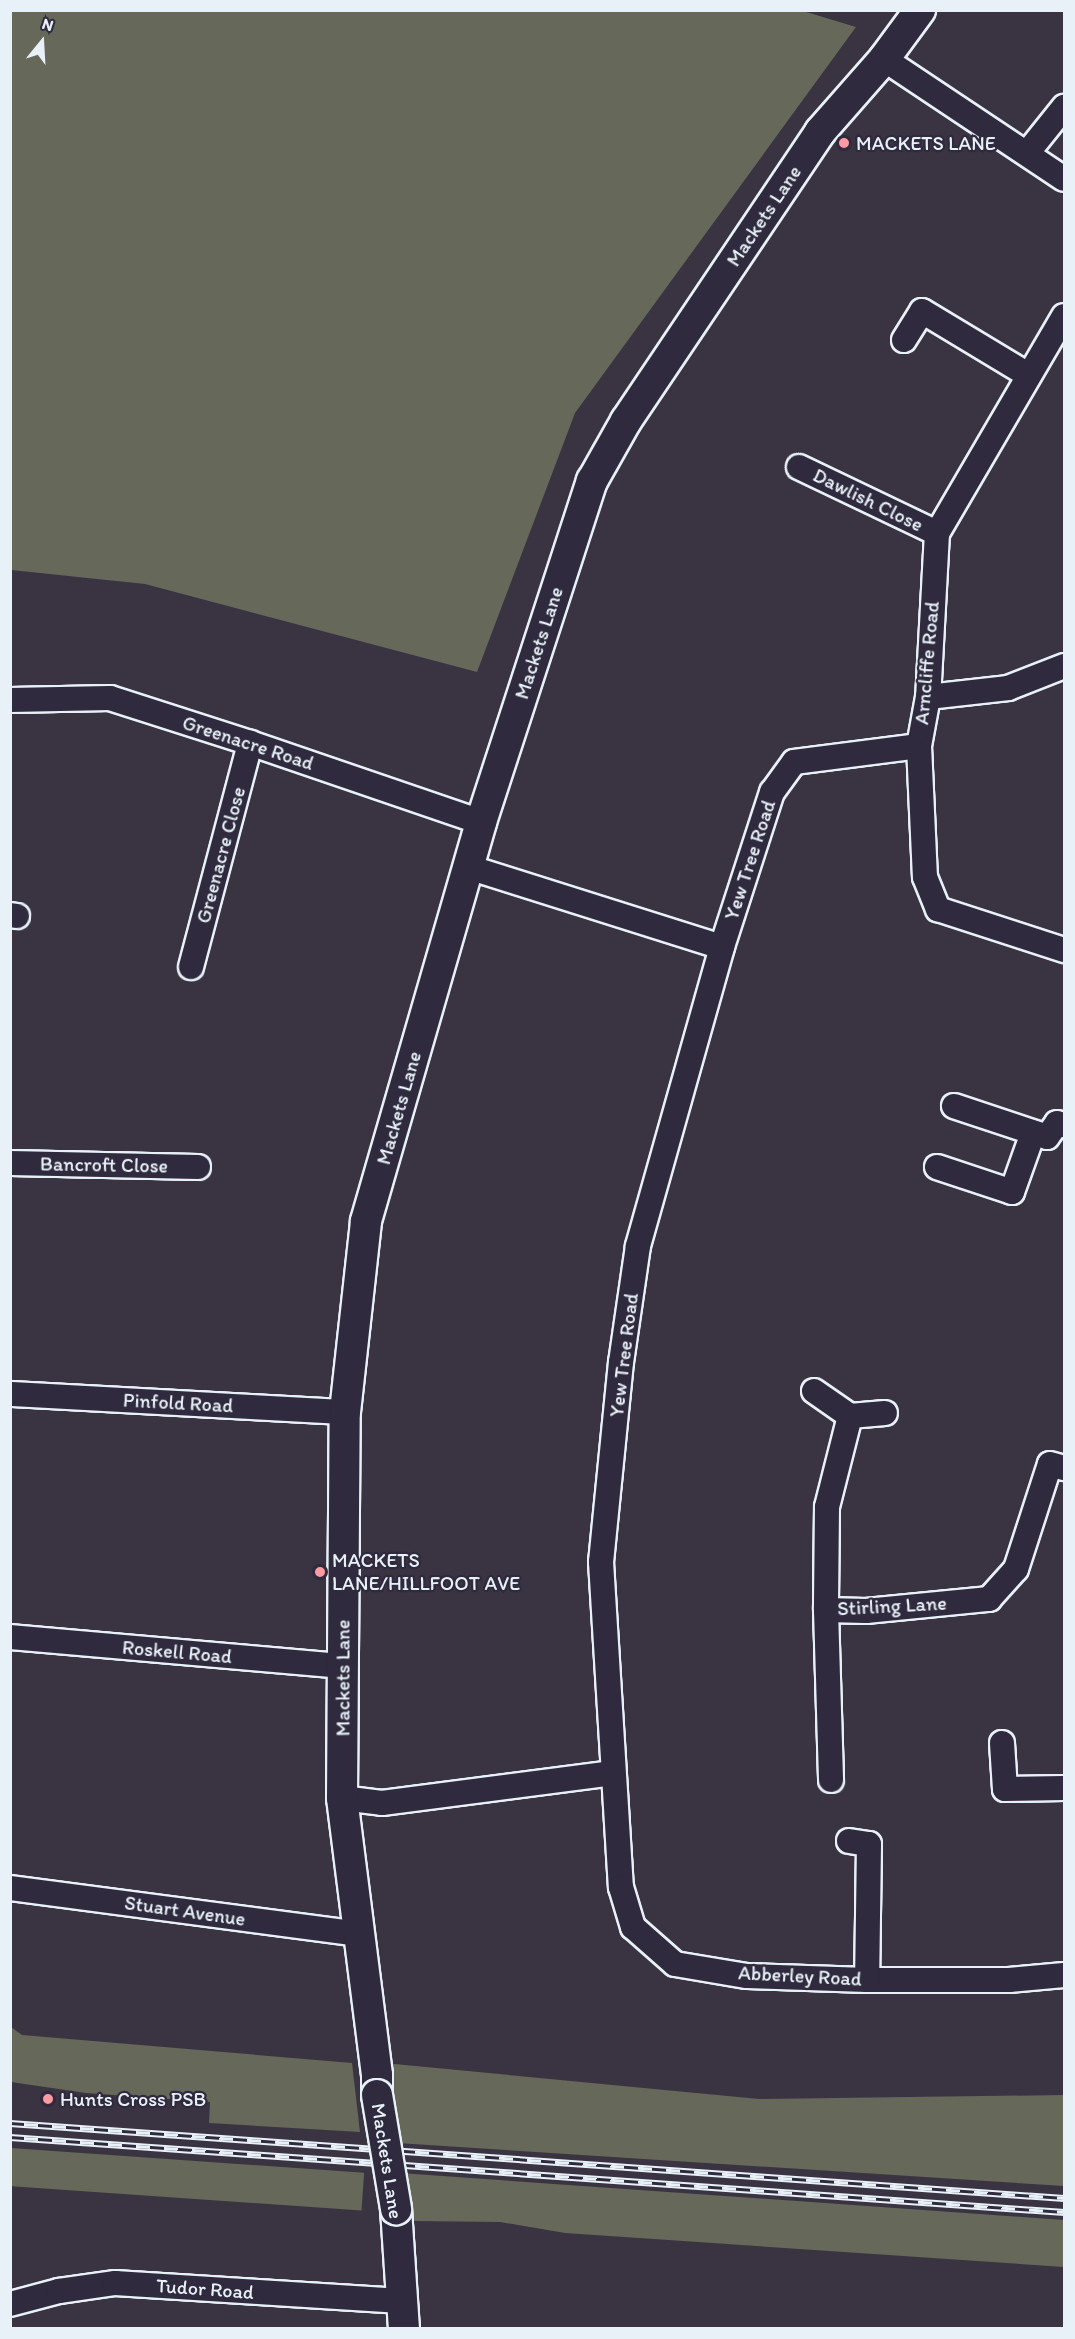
<!DOCTYPE html>
<style>
body{margin:0}
#map{position:relative;width:1075px;height:2339px;overflow:hidden;background:#3a3342;font-family:Itim,sans-serif}
div>[style]{position:absolute}
.green>*{inset:0;background:#66685a;transform-origin:0 0}
.roads{filter:drop-shadow(2px 0 #e8f1f8) drop-shadow(-2px 0 #e8f1f8) drop-shadow(0 2px #e8f1f8) drop-shadow(0 -2px #e8f1f8)}
.minor>*{height:24px;margin:-12px;padding:0 12px;transform-origin:12px;border-radius:12px;background:#2f2a3d}
.tertiary>*{height:30px;margin:-15px;padding:0 15px;transform-origin:15px;border-radius:15px;background:#2f2a3d}
.rail>*{height:7px;margin-top:-3.5px;transform-origin:0;background:repeating-linear-gradient(90deg,#2f2a3d 0 14px,#e8f1f8 0 28px);box-sizing:border-box;border-block:2px solid #e8f1f8}
.bridges{filter:drop-shadow(2px 0 #e8f1f8) drop-shadow(-2px 0 #e8f1f8) drop-shadow(0 2px #e8f1f8) drop-shadow(0 -2px #e8f1f8)}
.tertiary-bridge>*{height:30px;margin:-15px;padding:0 15px;transform-origin:15px;border-radius:15px;background:#2f2a3d}
.dots>*{width:16px;height:16px;translate:-50% -50%;box-sizing:border-box;border:3px solid #2f2a3d;border-radius:50%}
span{translate:-50% -50%;white-space:nowrap;text-align:center;line-height:1.15;-webkit-text-stroke:4.5px #2f2a3d;paint-order:stroke}
.poi-label{font-size:20px;color:#e8f1f8}
.left{translate:0 -50%;text-align:left}
.street-label{font-size:20px;color:#e8f1f8}
.frame{position:absolute;inset:0;border:12px solid #e8f1f8;pointer-events:none}
.north{position:absolute;left:12px;top:12px;width:60px;height:60px;-webkit-text-stroke:4px #2f2a3d;paint-order:stroke;rotate:18deg;font-size:16px;font-weight:700;line-height:24px;text-align:center;color:#e8f1f8}
.north::after{content:'';display:block;margin:auto;width:21px;height:27px;background:#e8f1f8;clip-path:polygon(50% 0,100% 100%,50% 72%,0 100%)}
</style>
<div id="map">
<div class="green">
<div style="clip-path:polygon(803px 11px,856px 27px,575px 413px,477px 672px,145px 584px,11px 570px,11px 11px)"></div>
<div style="clip-path:polygon(11px 2027px,22px 2035px,352px 2063px,360px 2132px,209px 2123px,210px 2102px,86px 2093px,11px 2082px)"></div>
<div style="clip-path:polygon(384px 2063px,759px 2099px,1064px 2095px,1064px 2186px,397px 2143px)"></div>
<div style="left:11px;top:2148px;width:354px;height:38px;rotate:4deg"></div>
<div style="clip-path:polygon(400px 2173px,1064px 2220px,1064px 2267px,565px 2233px,500px 2222px,410px 2221px)"></div>
</div>
<div class="roads">
<div class="minor">
<div style="left:884px;top:59px;width:216px;rotate:33.7deg"></div>
<div style="left:1028px;top:152px;width:58px;rotate:-51.3deg"></div>
<div style="left:1064px;top:316px;width:251px;rotate:120.3deg"></div>
<div style="left:937px;top:533px;width:164px;rotate:93.1deg"></div>
<div style="left:928px;top:697px;width:50px;rotate:100.4deg"></div>
<div style="left:919px;top:746px;width:131px;rotate:87.4deg"></div>
<div style="left:925px;top:877px;width:35px;rotate:68deg"></div>
<div style="left:938px;top:909px;width:133px;rotate:18deg"></div>
<div style="left:904px;top:340px;width:34px;rotate:-58deg"></div>
<div style="left:922px;top:311px;width:124px;rotate:31.1deg"></div>
<div style="left:799px;top:467px;width:153px;rotate:25.6deg"></div>
<div style="left:928px;top:697px;width:81px;rotate:-6.4deg"></div>
<div style="left:1008px;top:688px;width:60px;rotate:-21.4deg"></div>
<div style="left:10px;top:700px;width:100px;rotate:-1.1deg"></div>
<div style="left:110px;top:698px;width:147px;rotate:17.8deg"></div>
<div style="left:250px;top:743px;width:244px;rotate:18.9deg"></div>
<div style="left:919px;top:746px;width:126px;rotate:172.7deg"></div>
<div style="left:794px;top:762px;width:37px;rotate:126deg"></div>
<div style="left:772px;top:792px;width:163px;rotate:107.9deg"></div>
<div style="left:722px;top:947px;width:311px;rotate:105.7deg"></div>
<div style="left:638px;top:1246px;width:117px;rotate:98.3deg"></div>
<div style="left:621px;top:1362px;width:201px;rotate:95.7deg"></div>
<div style="left:601px;top:1562px;width:326px;rotate:86.5deg"></div>
<div style="left:621px;top:1887px;width:42px;rotate:73.3deg"></div>
<div style="left:633px;top:1927px;width:56px;rotate:41.4deg"></div>
<div style="left:675px;top:1964px;width:73px;rotate:9.5deg"></div>
<div style="left:747px;top:1976px;width:120px;rotate:1.9deg"></div>
<div style="left:867px;top:1980px;width:142px"></div>
<div style="left:1009px;top:1980px;width:55px;rotate:-5.2deg"></div>
<div style="left:468px;top:867px;width:266px;rotate:17.5deg"></div>
<div style="left:10px;top:915px;width:7px;rotate:8deg"></div>
<div style="left:191px;top:967px;width:232px;rotate:-75.2deg"></div>
<div style="left:954px;top:1106px;width:98px;rotate:18.4deg"></div>
<div style="left:1047px;top:1137px;width:17px;rotate:-54deg"></div>
<div style="left:1057px;top:1123px;width:7px;rotate:16deg"></div>
<div style="left:10px;top:1163px;width:188px;rotate:1.2deg"></div>
<div style="left:937px;top:1167px;width:79px;rotate:18.4deg"></div>
<div style="left:1012px;top:1192px;width:63px;rotate:-70.4deg"></div>
<div style="left:814px;top:1391px;width:44px;rotate:34.8deg"></div>
<div style="left:850px;top:1416px;width:35px;rotate:-5deg"></div>
<div style="left:10px;top:1394px;width:335px;rotate:3.1deg"></div>
<div style="left:850px;top:1416px;width:94px;rotate:104.2deg"></div>
<div style="left:827px;top:1507px;width:103px;rotate:90.6deg"></div>
<div style="left:826px;top:1610px;width:40px;rotate:1.4deg"></div>
<div style="left:866px;top:1611px;width:124px;rotate:-5.6deg"></div>
<div style="left:989px;top:1599px;width:40px;rotate:-48deg"></div>
<div style="left:1016px;top:1569px;width:110px;rotate:-72.1deg"></div>
<div style="left:1050px;top:1464px;width:15px;rotate:16deg"></div>
<div style="left:826px;top:1610px;width:170px;rotate:88.3deg"></div>
<div style="left:10px;top:1637px;width:334px;rotate:5deg"></div>
<div style="left:1002px;top:1743px;width:46px;rotate:86.3deg"></div>
<div style="left:1005px;top:1789px;width:59px;rotate:-1deg"></div>
<div style="left:342px;top:1798px;width:40px;rotate:7.1deg"></div>
<div style="left:382px;top:1803px;width:233px;rotate:-7.4deg"></div>
<div style="left:849px;top:1841px;width:20px;rotate:9deg"></div>
<div style="left:869px;top:1844px;width:136px;rotate:90.8deg"></div>
<div style="left:10px;top:1888px;width:352px;rotate:7.5deg"></div>
<div style="left:10px;top:2304px;width:51px;rotate:-14.9deg"></div>
<div style="left:59px;top:2291px;width:57px;rotate:-8.1deg"></div>
<div style="left:115px;top:2283px;width:287px;rotate:3.6deg"></div>
</div>
<div class="tertiary">
<div style="left:377px;top:2095px;width:20px;rotate:-90deg"></div>
<div style="left:377px;top:2075px;width:279px;rotate:-97.2deg"></div>
<div style="left:342px;top:1798px;width:386px;rotate:-89.6deg"></div>
<div style="left:345px;top:1412px;width:192px;rotate:-83.7deg"></div>
<div style="left:366px;top:1221px;width:415px;rotate:-73.9deg"></div>
<div style="left:481px;top:822px;width:359px;rotate:-72deg"></div>
<div style="left:592px;top:481px;width:69px;rotate:-60.5deg"></div>
<div style="left:626px;top:421px;width:348px;rotate:-56.1deg"></div>
<div style="left:820px;top:132px;width:97px;rotate:-48.8deg"></div>
<div style="left:884px;top:59px;width:61px;rotate:-53.7deg"></div>
<div style="left:396px;top:2209px;width:119px;rotate:86.2deg"></div>
</div>
</div>
<div class="rail">
<div style="left:10px;top:2123px;width:1057px;rotate:4.07deg"></div>
<div style="left:10px;top:2137px;width:1057px;rotate:4.07deg"></div>
</div>
<div class="bridges">
<div class="tertiary-bridge">
<div style="left:377px;top:2095px;width:116px;rotate:80.5deg"></div>
</div>
</div>
<div class="dots">
<div style="left:844px;top:143px;background:#ff9aa2"></div>
<div style="left:320px;top:1572px;background:#ff9aa2"></div>
<div style="left:48px;top:2099px;background:#ff9aa2"></div>
</div>
<div class="poi-label">
<span class="left" style="left:856px;top:143px">MACKETS LANE</span>
<span class="left" style="left:332px;top:1572px">MACKETS<br>LANE/HILLFOOT AVE</span>
<span class="left" style="left:60px;top:2099px">Hunts Cross PSB</span>
</div>
<div class="street-label">
<span style="left:764px;top:216px;rotate:-56deg">Mackets Lane</span>
<span style="left:868px;top:500px;rotate:26deg">Dawlish Close</span>
<span style="left:539px;top:643px;rotate:-72deg">Mackets Lane</span>
<span style="left:927px;top:663px;rotate:-85deg">Arncliffe Road</span>
<span style="left:248px;top:743px;rotate:18deg">Greenacre Road</span>
<span style="left:221px;top:855px;rotate:-75deg">Greenacre Close</span>
<span style="left:750px;top:860px;rotate:-72deg">Yew Tree Road</span>
<span style="left:399px;top:1108px;rotate:-74deg">Mackets Lane</span>
<span style="left:104px;top:1165px;rotate:1deg">Bancroft Close</span>
<span style="left:624px;top:1355px;rotate:-83deg">Yew Tree Road</span>
<span style="left:178px;top:1403px;rotate:3deg">Pinfold Road</span>
<span style="left:892px;top:1606px;rotate:-3deg">Stirling Lane</span>
<span style="left:177px;top:1652px;rotate:5deg">Roskell Road</span>
<span style="left:343px;top:1678px;rotate:-90deg">Mackets Lane</span>
<span style="left:185px;top:1911px;rotate:8deg">Stuart Avenue</span>
<span style="left:800px;top:1976px;rotate:3deg">Abberley Road</span>
<span style="left:387px;top:2161px;rotate:81deg">Mackets Lane</span>
<span style="left:205px;top:2289px;rotate:4deg">Tudor Road</span>
</div>
<div class="frame"></div>
<div class="north">N</div>
</div>
